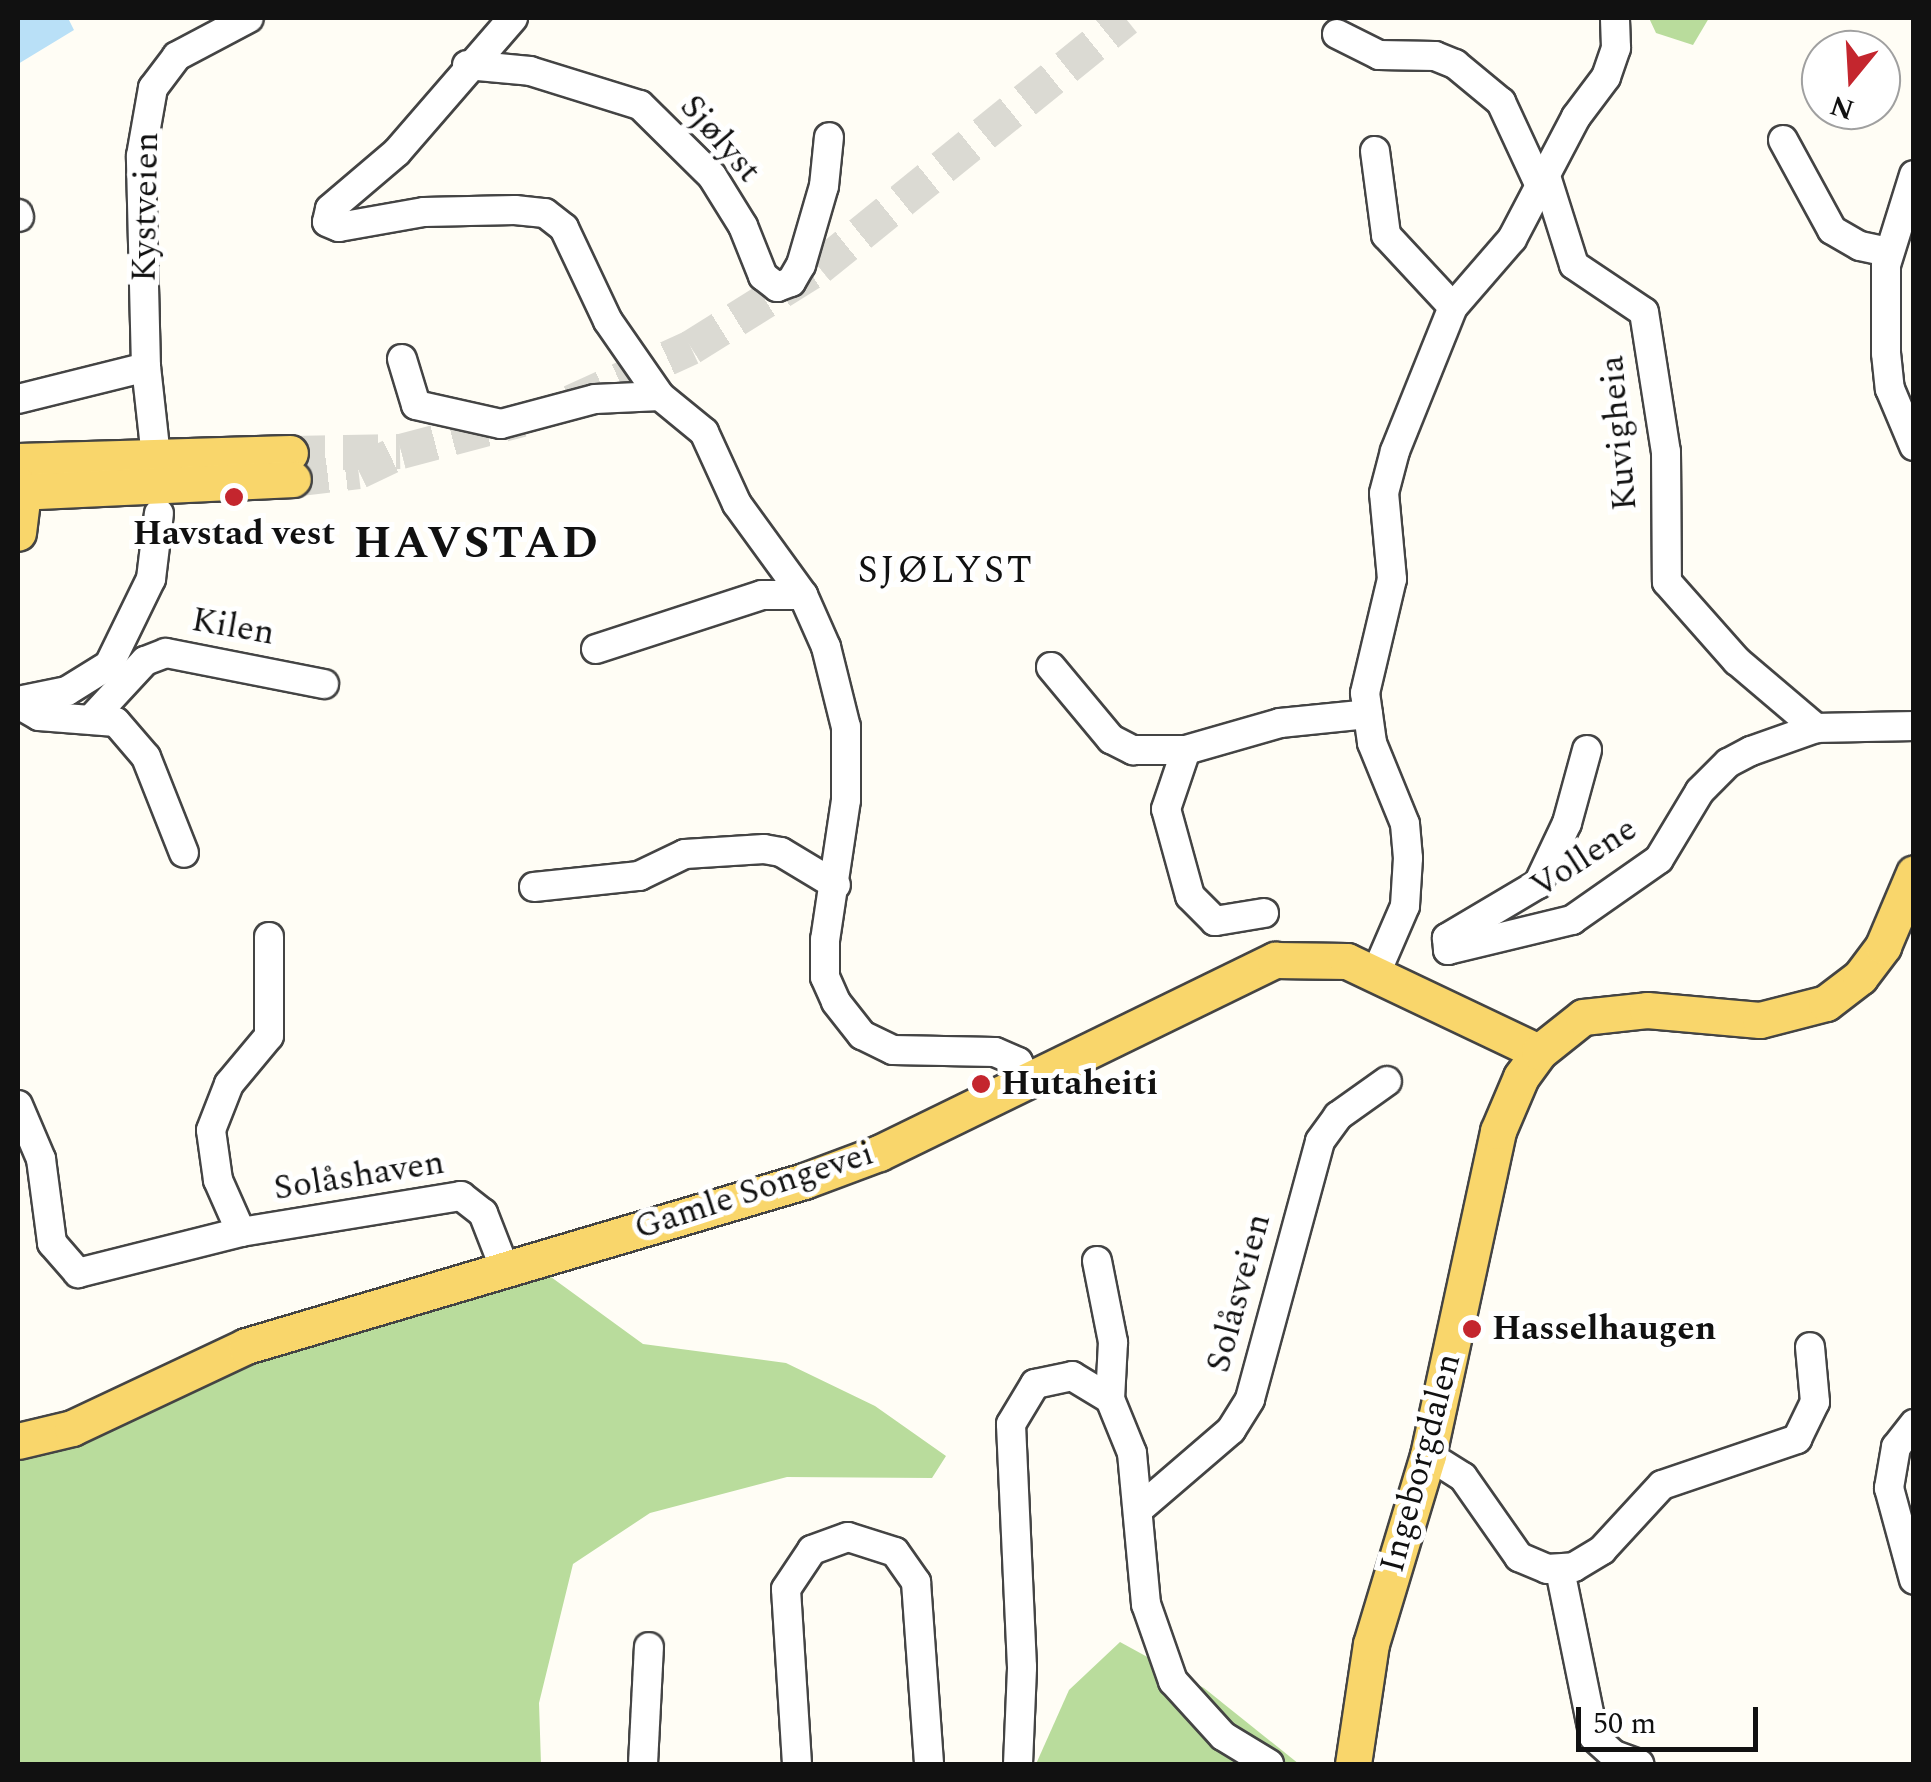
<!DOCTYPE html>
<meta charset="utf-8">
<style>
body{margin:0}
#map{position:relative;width:1931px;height:1782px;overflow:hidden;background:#fffdf5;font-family:Spectral,serif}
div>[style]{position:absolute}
.forest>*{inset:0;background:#b9dc9c}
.water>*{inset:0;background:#b9e0f7}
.major-tunnel>*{height:35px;margin-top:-17.5px;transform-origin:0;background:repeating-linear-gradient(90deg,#dbdad3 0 35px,transparent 0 53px)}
.roads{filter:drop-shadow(2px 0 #444) drop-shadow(-2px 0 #444) drop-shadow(0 2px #444) drop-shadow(0 -2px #444)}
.minor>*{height:28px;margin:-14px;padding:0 14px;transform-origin:14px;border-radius:14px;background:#fff}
.major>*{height:35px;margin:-17.5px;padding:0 17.5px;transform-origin:17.5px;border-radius:17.5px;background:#f9d66b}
.dots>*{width:28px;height:28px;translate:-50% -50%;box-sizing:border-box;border:5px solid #fff;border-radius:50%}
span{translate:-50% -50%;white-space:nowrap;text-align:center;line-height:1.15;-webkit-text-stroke:10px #fff;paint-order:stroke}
.street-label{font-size:35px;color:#111}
.poi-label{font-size:35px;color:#111;font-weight:700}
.left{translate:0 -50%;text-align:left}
.neighbourhood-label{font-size:38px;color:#111;letter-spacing:2.5px}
.district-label{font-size:45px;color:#111;font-weight:700;letter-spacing:2.5px}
.frame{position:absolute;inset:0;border:20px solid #111;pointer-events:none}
.north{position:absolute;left:1801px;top:30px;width:100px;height:100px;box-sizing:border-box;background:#fff;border:2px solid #a0a0a0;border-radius:50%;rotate:198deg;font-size:28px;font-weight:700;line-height:40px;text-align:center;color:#111}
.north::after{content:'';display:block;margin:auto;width:35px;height:45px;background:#c4262e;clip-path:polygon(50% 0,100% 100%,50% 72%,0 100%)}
.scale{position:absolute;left:1576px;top:1707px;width:182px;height:45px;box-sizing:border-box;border:5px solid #111;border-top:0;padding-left:12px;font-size:30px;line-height:35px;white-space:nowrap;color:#111;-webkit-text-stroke:8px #fff;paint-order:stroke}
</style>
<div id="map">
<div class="forest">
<div style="clip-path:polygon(1649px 18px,1709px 18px,1693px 45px,1656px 33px)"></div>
<div style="clip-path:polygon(529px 1261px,643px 1344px,786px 1363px,875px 1406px,946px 1456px,932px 1478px,787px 1477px,650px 1513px,573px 1564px,539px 1703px,541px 1764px,18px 1764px,18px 1437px,119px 1385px,254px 1333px)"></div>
<div style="clip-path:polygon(1120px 1642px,1204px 1688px,1299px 1764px,1036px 1764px,1069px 1690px)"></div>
</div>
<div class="water">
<div style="clip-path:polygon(18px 18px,82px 18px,68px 18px,74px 30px,18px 64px)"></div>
</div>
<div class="major-tunnel">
<div style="left:571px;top:402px;width:132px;rotate:-24.6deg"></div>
<div style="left:691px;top:347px;width:151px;rotate:-32deg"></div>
<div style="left:819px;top:267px;width:395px;rotate:-39deg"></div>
<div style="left:290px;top:453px;width:110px;rotate:-1deg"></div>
<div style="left:293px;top:479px;width:66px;rotate:-6.9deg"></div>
<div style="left:359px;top:471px;width:47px;rotate:-25.5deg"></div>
<div style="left:401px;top:451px;width:125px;rotate:-14.8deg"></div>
</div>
<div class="roads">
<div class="minor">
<div style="left:513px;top:18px;width:177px;rotate:130.9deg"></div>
<div style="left:397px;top:152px;width:88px;rotate:139.6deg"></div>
<div style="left:330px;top:209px;width:13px;rotate:103deg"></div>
<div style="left:327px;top:222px;width:13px;rotate:23deg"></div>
<div style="left:339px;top:227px;width:86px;rotate:-10deg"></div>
<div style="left:424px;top:212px;width:91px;rotate:-1.3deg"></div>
<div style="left:515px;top:210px;width:30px;rotate:6deg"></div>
<div style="left:545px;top:213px;width:24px;rotate:38deg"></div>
<div style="left:564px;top:228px;width:103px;rotate:64.7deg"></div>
<div style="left:608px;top:321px;width:91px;rotate:55.3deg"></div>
<div style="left:660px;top:396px;width:57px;rotate:39.3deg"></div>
<div style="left:704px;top:432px;width:79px;rotate:65.4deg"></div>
<div style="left:737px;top:504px;width:112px;rotate:54deg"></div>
<div style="left:803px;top:595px;width:57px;rotate:66.1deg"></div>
<div style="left:826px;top:647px;width:82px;rotate:76deg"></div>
<div style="left:846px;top:727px;width:73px;rotate:90deg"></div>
<div style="left:846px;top:800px;width:142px;rotate:98.5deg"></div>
<div style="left:825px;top:940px;width:37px;rotate:90deg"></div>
<div style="left:825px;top:977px;width:27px;rotate:66deg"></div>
<div style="left:836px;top:1002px;width:42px;rotate:51.8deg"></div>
<div style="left:862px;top:1035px;width:34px;rotate:26deg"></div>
<div style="left:893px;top:1050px;width:102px;rotate:1.1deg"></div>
<div style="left:995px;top:1052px;width:25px;rotate:23deg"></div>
<div style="left:1018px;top:1062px;width:18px;rotate:63deg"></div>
<div style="left:1337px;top:34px;width:47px;rotate:26.6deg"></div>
<div style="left:1379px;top:55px;width:56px;rotate:1deg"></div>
<div style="left:1435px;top:56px;width:22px;rotate:22deg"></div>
<div style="left:1455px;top:64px;width:60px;rotate:39.6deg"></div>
<div style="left:1501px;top:102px;width:90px;rotate:65.1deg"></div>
<div style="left:467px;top:65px;width:63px;rotate:5.4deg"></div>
<div style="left:530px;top:71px;width:115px;rotate:17.2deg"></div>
<div style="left:640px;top:105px;width:101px;rotate:44.6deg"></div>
<div style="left:712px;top:176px;width:59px;rotate:58.2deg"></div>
<div style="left:743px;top:226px;width:54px;rotate:68.2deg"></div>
<div style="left:763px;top:276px;width:18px;rotate:38deg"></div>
<div style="left:777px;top:287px;width:15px;rotate:-20deg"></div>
<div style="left:791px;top:282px;width:20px;rotate:-60deg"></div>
<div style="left:801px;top:265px;width:82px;rotate:-73.8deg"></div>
<div style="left:824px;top:186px;width:49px;rotate:-84.2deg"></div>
<div style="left:1783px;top:140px;width:102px;rotate:61.4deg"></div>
<div style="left:1832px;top:230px;width:32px;rotate:30deg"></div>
<div style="left:1860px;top:246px;width:30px;rotate:12deg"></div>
<div style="left:1375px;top:151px;width:85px;rotate:82.5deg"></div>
<div style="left:1386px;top:235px;width:98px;rotate:47.1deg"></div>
<div style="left:1545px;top:173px;width:96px;rotate:72.5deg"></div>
<div style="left:1574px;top:265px;width:84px;rotate:33.9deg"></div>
<div style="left:1644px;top:312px;width:142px;rotate:81.1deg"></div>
<div style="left:1666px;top:452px;width:130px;rotate:89.6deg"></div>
<div style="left:1667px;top:582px;width:106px;rotate:48.5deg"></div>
<div style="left:1737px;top:661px;width:104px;rotate:40.3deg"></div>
<div style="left:1914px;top:175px;width:94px;rotate:107.3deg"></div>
<div style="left:1886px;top:265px;width:88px;rotate:90deg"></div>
<div style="left:1886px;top:353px;width:36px;rotate:84deg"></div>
<div style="left:1890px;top:389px;width:62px;rotate:67.2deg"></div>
<div style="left:18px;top:214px;width:3px;rotate:72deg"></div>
<div style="left:402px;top:359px;width:48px;rotate:73.1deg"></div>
<div style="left:416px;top:405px;width:87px;rotate:12.6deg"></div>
<div style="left:501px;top:424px;width:97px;rotate:-14.9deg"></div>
<div style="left:595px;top:399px;width:65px;rotate:-2.6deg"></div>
<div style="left:18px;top:399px;width:132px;rotate:-14deg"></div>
<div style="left:155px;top:448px;width:81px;rotate:-96.3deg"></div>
<div style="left:146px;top:367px;width:211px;rotate:-91.4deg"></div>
<div style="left:141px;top:156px;width:69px;rotate:-80deg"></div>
<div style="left:153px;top:88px;width:40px;rotate:-53deg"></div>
<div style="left:177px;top:56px;width:81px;rotate:-27.8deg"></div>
<div style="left:596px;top:649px;width:175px;rotate:-18deg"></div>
<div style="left:762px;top:595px;width:41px"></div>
<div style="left:1051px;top:667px;width:94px;rotate:50.2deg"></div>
<div style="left:1111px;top:739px;width:25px;rotate:27deg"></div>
<div style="left:1133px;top:750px;width:53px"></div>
<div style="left:18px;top:701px;width:50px;rotate:-11.5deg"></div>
<div style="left:67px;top:691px;width:49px;rotate:-31.8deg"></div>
<div style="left:109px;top:665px;width:96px;rotate:-64deg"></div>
<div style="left:151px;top:579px;width:66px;rotate:-83.1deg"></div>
<div style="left:18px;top:704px;width:24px;rotate:30deg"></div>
<div style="left:39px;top:716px;width:77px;rotate:4.5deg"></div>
<div style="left:116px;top:722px;width:46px;rotate:49.4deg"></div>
<div style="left:146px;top:757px;width:103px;rotate:68.4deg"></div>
<div style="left:1368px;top:714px;width:21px;rotate:-98deg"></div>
<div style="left:1365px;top:693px;width:117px;rotate:-76.7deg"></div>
<div style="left:1392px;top:579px;width:86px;rotate:-95.3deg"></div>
<div style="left:1384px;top:493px;width:43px;rotate:-75.3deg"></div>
<div style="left:1395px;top:451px;width:155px;rotate:-68.1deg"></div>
<div style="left:1453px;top:307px;width:90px;rotate:-49.1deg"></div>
<div style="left:1512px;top:239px;width:138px;rotate:-62.3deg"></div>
<div style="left:1576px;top:117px;width:50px;rotate:-53.1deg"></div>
<div style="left:1606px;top:77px;width:31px;rotate:-71deg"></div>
<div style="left:1616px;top:48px;width:30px;rotate:-92deg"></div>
<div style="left:94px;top:716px;width:75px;rotate:-47.2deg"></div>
<div style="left:145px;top:661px;width:22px;rotate:-21deg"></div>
<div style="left:166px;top:653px;width:161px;rotate:11.1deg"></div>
<div style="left:1587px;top:750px;width:76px;rotate:105.3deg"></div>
<div style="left:1567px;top:823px;width:68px;rotate:115.4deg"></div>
<div style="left:1538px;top:884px;width:106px;rotate:149.3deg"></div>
<div style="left:1447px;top:938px;width:12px;rotate:85deg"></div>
<div style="left:1448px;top:950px;width:128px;rotate:-13.6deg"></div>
<div style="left:1572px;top:920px;width:106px;rotate:-35deg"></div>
<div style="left:1659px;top:859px;width:79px;rotate:-58.9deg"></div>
<div style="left:1700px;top:791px;width:40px;rotate:-45deg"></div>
<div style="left:1728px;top:763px;width:26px;rotate:-28deg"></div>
<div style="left:1751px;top:751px;width:69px;rotate:-19.5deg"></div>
<div style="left:1816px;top:728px;width:98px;rotate:-1.2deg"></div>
<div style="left:534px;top:887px;width:106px;rotate:-6deg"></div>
<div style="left:639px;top:876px;width:51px;rotate:-25.6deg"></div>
<div style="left:685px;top:854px;width:79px;rotate:-3.6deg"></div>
<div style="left:764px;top:849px;width:17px;rotate:10deg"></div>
<div style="left:781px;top:852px;width:64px;rotate:31deg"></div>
<div style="left:1264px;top:913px;width:50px;rotate:170.7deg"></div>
<div style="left:1215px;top:921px;width:35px;rotate:-135deg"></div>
<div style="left:1190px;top:896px;width:90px;rotate:-105.4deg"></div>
<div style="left:1166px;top:809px;width:62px;rotate:-71.3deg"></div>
<div style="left:1186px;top:750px;width:98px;rotate:-16deg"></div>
<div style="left:1280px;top:723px;width:88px;rotate:-5.8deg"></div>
<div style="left:1368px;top:714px;width:29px;rotate:82deg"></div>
<div style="left:1372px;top:743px;width:87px;rotate:67.8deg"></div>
<div style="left:1405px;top:824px;width:34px;rotate:85deg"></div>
<div style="left:1408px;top:858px;width:48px;rotate:93.6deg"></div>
<div style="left:1405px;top:906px;width:73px;rotate:113.4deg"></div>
<div style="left:18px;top:1105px;width:59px;rotate:66.9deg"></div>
<div style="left:41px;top:1159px;width:85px;rotate:82.5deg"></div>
<div style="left:52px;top:1243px;width:40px;rotate:49deg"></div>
<div style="left:78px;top:1273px;width:168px;rotate:-14.1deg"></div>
<div style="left:241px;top:1232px;width:223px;rotate:-9.3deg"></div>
<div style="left:461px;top:1196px;width:28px;rotate:38deg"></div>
<div style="left:483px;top:1213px;width:58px;rotate:68.7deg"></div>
<div style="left:241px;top:1232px;width:57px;rotate:-113.9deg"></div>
<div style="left:218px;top:1180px;width:50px;rotate:-98deg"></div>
<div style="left:211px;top:1130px;width:49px;rotate:-68.6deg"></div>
<div style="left:229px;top:1084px;width:62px;rotate:-50.2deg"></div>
<div style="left:269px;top:1036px;width:99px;rotate:-90deg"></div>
<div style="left:1097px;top:1261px;width:83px;rotate:78.8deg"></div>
<div style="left:1113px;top:1342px;width:57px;rotate:93deg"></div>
<div style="left:1914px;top:1424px;width:29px;rotate:128deg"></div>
<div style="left:1896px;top:1447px;width:42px;rotate:99.7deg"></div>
<div style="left:1889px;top:1488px;width:95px;rotate:74.8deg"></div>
<div style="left:1428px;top:1455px;width:41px;rotate:32.2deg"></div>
<div style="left:1463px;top:1477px;width:98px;rotate:55deg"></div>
<div style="left:1519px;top:1557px;width:30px;rotate:23deg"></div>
<div style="left:1547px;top:1569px;width:27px;rotate:-4deg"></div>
<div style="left:1574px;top:1567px;width:33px;rotate:-31deg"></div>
<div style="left:1602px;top:1550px;width:88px;rotate:-47.3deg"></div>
<div style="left:1662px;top:1485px;width:143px;rotate:-18.8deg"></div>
<div style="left:1797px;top:1439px;width:41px;rotate:-64.1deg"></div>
<div style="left:1815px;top:1402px;width:55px;rotate:-95.2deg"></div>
<div style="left:1138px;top:1510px;width:123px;rotate:-40.7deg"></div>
<div style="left:1231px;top:1430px;width:36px;rotate:-58deg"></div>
<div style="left:1250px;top:1399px;width:267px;rotate:-74.8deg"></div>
<div style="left:1320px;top:1141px;width:31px;rotate:-54deg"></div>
<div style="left:1338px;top:1116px;width:60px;rotate:-35.5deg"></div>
<div style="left:1560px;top:1570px;width:170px;rotate:78.5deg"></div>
<div style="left:1594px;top:1737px;width:27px;rotate:42deg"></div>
<div style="left:1614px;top:1755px;width:27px;rotate:20deg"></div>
<div style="left:643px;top:1764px;width:117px;rotate:-87.1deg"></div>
<div style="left:797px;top:1764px;width:175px;rotate:-93.6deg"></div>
<div style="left:786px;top:1589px;width:47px;rotate:-56.3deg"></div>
<div style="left:812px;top:1550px;width:38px;rotate:-20deg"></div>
<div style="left:848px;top:1537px;width:49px;rotate:17.7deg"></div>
<div style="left:895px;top:1552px;width:37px;rotate:55deg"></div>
<div style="left:916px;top:1582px;width:182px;rotate:85.9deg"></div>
<div style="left:1018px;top:1764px;width:97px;rotate:-87.6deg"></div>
<div style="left:1022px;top:1667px;width:243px;rotate:-92.6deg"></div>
<div style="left:1011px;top:1424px;width:47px;rotate:-59deg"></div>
<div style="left:1035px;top:1384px;width:38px;rotate:-12deg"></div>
<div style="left:1072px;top:1376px;width:44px;rotate:31.2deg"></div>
<div style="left:1110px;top:1399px;width:58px;rotate:67.8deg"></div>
<div style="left:1132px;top:1453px;width:152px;rotate:84.7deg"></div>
<div style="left:1146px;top:1604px;width:82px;rotate:70.7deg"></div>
<div style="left:1173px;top:1681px;width:74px;rotate:47.7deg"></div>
<div style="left:1223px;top:1736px;width:54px;rotate:31.3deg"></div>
</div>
<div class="major">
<div style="left:18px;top:461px;width:272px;rotate:-1.7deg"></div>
<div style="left:18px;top:484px;width:9px;rotate:58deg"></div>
<div style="left:23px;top:492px;width:41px;rotate:97deg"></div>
<div style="left:18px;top:492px;width:275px;rotate:-2.7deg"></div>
<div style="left:18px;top:1441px;width:56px;rotate:-13.5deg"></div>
<div style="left:72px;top:1428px;width:192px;rotate:-25.2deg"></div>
<div style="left:246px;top:1346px;width:582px;rotate:-16.47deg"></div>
<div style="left:804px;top:1181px;width:80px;rotate:-20.5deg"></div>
<div style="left:879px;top:1153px;width:441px;rotate:-26deg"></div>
<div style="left:1275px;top:960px;width:72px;rotate:0.8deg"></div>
<div style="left:1347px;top:961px;width:212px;rotate:25.4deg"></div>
<div style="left:1353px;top:1764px;width:121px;rotate:-81.5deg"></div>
<div style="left:1371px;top:1644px;width:197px;rotate:-73.2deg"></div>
<div style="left:1428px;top:1455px;width:331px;rotate:-77.8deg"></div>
<div style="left:1498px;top:1131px;width:59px;rotate:-66.9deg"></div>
<div style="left:1521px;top:1077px;width:31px;rotate:-54deg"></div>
<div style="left:1539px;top:1052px;width:56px;rotate:-38.5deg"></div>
<div style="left:1583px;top:1017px;width:64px;rotate:-6.2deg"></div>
<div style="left:1647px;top:1010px;width:113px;rotate:5.1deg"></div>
<div style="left:1760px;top:1020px;width:68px;rotate:-14.4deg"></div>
<div style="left:1826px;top:1003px;width:43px;rotate:-37.4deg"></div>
<div style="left:1860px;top:977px;width:39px;rotate:-53deg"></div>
<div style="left:1883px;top:946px;width:79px;rotate:-67deg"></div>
</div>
</div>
<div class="dots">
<div style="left:234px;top:497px;background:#c4262e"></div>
<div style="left:981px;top:1084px;background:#c4262e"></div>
<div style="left:1472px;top:1329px;background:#c4262e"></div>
</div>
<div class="street-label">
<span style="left:720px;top:139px;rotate:49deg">Sjølyst</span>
<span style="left:146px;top:207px;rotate:-89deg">Kystveien</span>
<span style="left:1619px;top:433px;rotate:-95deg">Kuvigheia</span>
<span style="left:233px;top:627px;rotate:10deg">Kilen</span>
<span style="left:1584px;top:858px;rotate:-33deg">Vollene</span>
<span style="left:359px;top:1176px;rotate:-9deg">Solåshaven</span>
<span style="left:754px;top:1191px;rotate:-18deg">Gamle Songevei</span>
<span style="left:1239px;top:1293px;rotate:-75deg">Solåsveien</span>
<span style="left:1421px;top:1463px;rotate:-75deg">Ingeborgdalen</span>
</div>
<div class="poi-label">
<span style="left:234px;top:534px">Havstad vest</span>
<span class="left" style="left:1001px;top:1084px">Hutaheiti</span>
<span class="left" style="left:1492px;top:1329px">Hasselhaugen</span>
</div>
<div class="neighbourhood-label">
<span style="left:946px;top:572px">SJØLYST</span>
</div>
<div class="district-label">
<span style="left:477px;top:544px">HAVSTAD</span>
</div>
<div class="frame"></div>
<div class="north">N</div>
<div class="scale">50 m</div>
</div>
